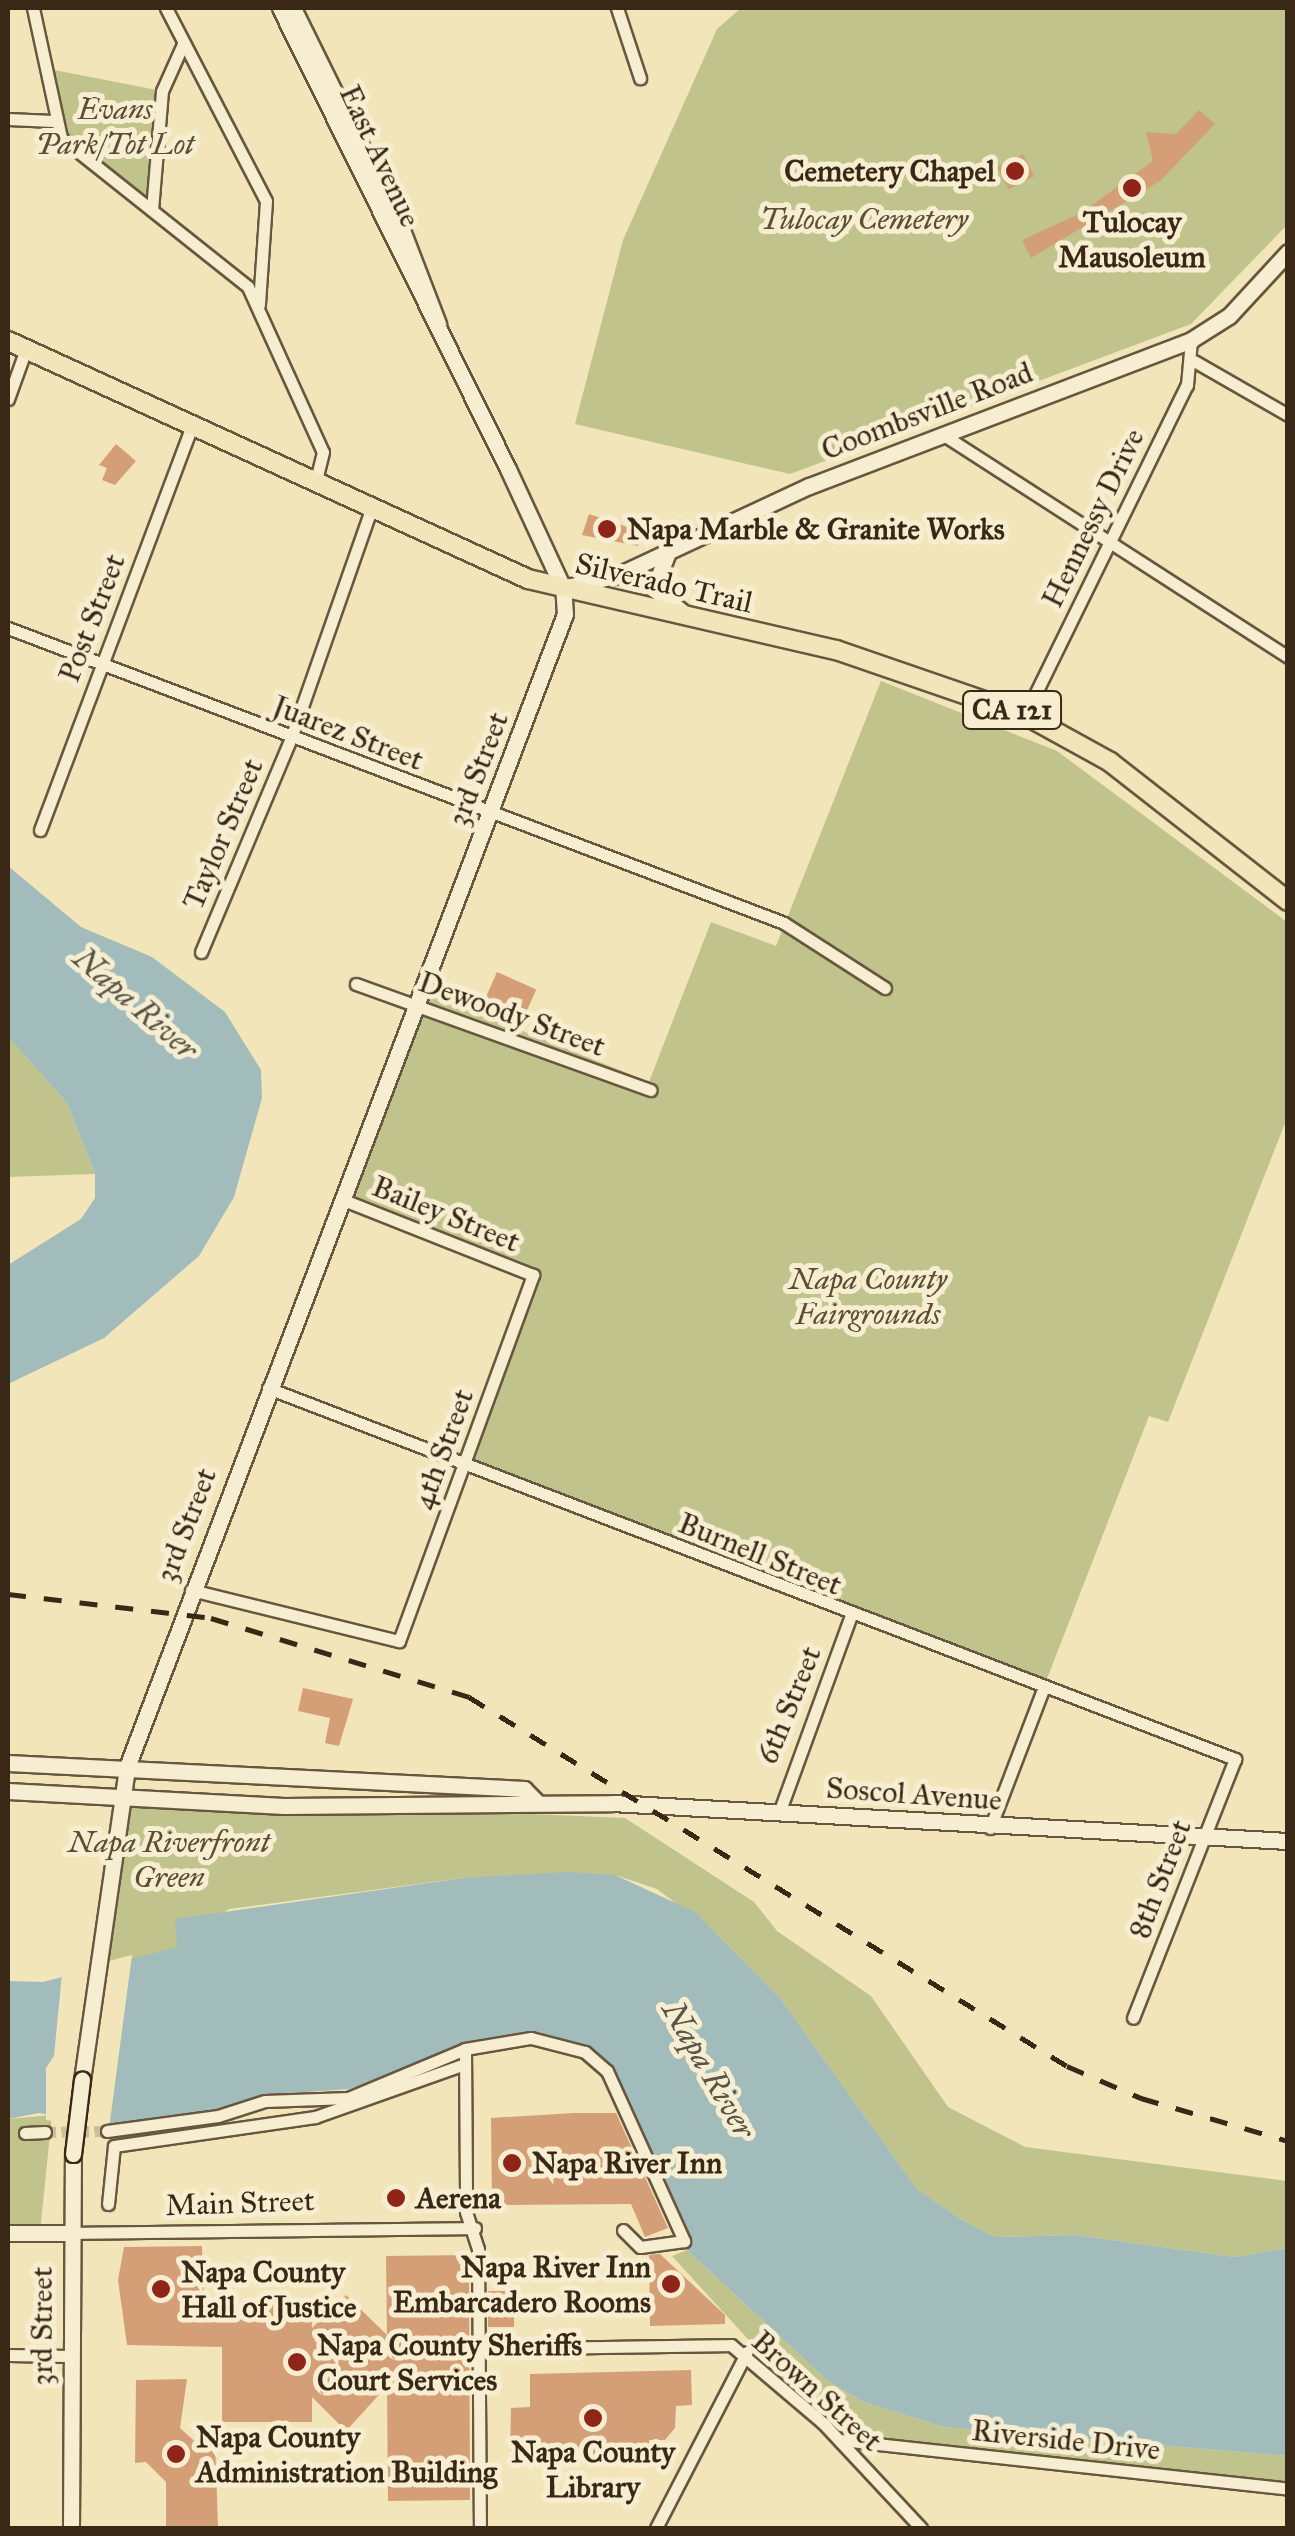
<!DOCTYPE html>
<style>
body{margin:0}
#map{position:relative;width:1295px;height:2536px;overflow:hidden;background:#f2e5b9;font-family:"IM FELL Great Primer",serif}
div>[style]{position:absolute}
.green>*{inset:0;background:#c0c38b}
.water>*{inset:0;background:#a2bcbb}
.pier>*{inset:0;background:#f2e5b9}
.building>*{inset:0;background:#d49f77;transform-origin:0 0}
.street-tunnel>*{height:11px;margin-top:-5.5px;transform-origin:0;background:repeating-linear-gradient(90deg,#cdbf98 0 11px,transparent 0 16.5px)}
.roads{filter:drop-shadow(2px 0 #67573e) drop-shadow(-2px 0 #67573e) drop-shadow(0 2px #67573e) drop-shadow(0 -2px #67573e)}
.street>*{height:11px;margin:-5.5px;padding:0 5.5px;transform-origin:5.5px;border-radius:5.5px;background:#f7eed2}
.secondary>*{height:15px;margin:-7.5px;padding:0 7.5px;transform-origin:7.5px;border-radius:7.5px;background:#f7eed2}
.primary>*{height:18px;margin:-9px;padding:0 9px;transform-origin:9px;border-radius:9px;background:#f2e5b9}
.rail>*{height:5px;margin-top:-2.5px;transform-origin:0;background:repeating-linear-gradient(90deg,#392815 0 18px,transparent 0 36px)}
.bridges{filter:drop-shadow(2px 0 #392815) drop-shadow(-2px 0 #392815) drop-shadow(0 2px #392815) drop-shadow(0 -2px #392815)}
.secondary-bridge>*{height:15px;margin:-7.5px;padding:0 7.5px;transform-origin:7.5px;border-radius:7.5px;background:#f7eed2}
.dots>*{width:28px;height:28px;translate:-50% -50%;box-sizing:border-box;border:5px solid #f7eed2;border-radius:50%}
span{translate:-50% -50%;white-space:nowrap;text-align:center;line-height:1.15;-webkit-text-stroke:10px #f7eed2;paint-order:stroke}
.shield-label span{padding:2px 8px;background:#f7eed2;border:2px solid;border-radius:8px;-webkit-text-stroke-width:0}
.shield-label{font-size:28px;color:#392815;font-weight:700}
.park-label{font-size:30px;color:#5b4f32;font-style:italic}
.street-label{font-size:30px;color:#392815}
.poi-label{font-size:30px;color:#392815;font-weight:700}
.right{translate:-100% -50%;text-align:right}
.left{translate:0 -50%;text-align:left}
.water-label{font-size:32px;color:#585447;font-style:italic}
.frame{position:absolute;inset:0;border:10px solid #392815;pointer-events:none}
</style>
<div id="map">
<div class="green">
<div style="clip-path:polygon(741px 8px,1287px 8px,1287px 225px,1191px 324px,790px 474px,575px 424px,623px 240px,717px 29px)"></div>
<div style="clip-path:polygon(44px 68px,162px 91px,152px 210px,61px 138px)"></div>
<div style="clip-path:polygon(881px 681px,1057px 751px,1287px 922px,1287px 1118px,1168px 1422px,1149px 1416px,1043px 1689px,464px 1462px,533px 1275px,341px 1199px,421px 990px,649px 1082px,711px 922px,776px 946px)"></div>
<div style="clip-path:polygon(8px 1037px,67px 1103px,95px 1174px,8px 1177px)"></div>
<div style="clip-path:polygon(120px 1796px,625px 1818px,754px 1902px,777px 1931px,871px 1996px,948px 2107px,1025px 2147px,1287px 2181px,1287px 2248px,1235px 2257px,1075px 2235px,995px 2237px,964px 2221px,917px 2189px,780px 1998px,717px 1934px,657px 1889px,615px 1875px,463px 1878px,229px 1909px,178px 1947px,96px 1970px)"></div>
<div style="clip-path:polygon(52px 2115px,40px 2232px,8px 2233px,8px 2119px)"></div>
<div style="clip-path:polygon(687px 2250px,828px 2381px,863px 2402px,944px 2427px,1287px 2456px,1287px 2489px,840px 2440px,672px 2256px)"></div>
</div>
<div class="water">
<div style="clip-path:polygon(8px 866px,81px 927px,152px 957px,225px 1012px,261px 1070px,262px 1098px,234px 1197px,199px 1256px,104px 1338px,8px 1384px,8px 1265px,81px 1219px,95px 1198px,95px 1174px,67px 1103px,8px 1037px)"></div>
<div style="clip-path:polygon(567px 1872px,615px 1875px,695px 1912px,780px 1998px,917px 2189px,964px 2221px,995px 2237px,1075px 2235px,1235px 2257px,1287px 2248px,1287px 2456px,944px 2427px,863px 2402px,828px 2381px,687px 2250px,621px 2082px,580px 2045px,508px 2036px,349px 2089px,264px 2095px,218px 2110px,118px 2126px,39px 2113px,8px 2119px,8px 1981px,43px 1982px,177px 1947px,175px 1919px,463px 1878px)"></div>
</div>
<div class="pier">
<div style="clip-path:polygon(132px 1955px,109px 2129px,46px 2120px,46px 2068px,54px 2056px,62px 1973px)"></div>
</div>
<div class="building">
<div style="clip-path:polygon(1199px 110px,1215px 124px,1160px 181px,1031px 258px,1022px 240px,1081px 213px,1153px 161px,1146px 132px,1176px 134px)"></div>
<div style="left:1023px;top:154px;width:25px;height:29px;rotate:63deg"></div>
<div style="clip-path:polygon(116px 444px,136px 461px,115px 485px,102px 480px,107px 468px,99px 465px)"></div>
<div style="clip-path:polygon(589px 514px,642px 532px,638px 546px,582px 535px)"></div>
<div style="left:497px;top:972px;width:43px;height:35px;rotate:24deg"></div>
<div style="clip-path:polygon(303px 1688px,353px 1699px,339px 1746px,325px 1743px,330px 1718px,298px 1711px)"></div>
<div style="clip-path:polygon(574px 2113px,616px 2113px,668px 2228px,645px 2237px,631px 2204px,492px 2205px,491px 2118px)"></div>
<div style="clip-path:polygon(202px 2246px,204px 2308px,311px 2304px,312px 2328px,346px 2295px,387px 2335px,386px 2256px,469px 2255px,470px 2500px,388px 2501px,387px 2386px,346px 2431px,312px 2397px,312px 2422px,222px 2422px,222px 2347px,127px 2345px,118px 2280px,124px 2247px)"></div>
<div style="clip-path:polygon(660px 2254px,725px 2315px,725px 2324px,650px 2326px,649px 2255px)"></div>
<div style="left:488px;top:2291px;width:26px;height:36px"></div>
<div style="clip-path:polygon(691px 2370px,692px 2405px,676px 2406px,675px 2428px,665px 2440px,649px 2440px,649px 2461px,532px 2463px,533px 2451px,510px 2451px,511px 2408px,530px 2407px,530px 2374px)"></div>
<div style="clip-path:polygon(187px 2379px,180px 2428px,201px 2447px,215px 2442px,218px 2526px,166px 2526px,166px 2482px,146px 2462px,135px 2463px,136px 2380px)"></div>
</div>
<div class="street-tunnel">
<div style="left:45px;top:2132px;width:62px;rotate:-0.9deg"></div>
</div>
<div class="roads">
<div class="street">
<div style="left:33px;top:8px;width:133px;rotate:77.8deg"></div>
<div style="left:61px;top:138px;width:239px;rotate:38.5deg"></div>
<div style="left:248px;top:287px;width:181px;rotate:65.6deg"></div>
<div style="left:323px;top:452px;width:30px;rotate:104deg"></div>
<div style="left:166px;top:8px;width:217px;rotate:62.6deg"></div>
<div style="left:266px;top:201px;width:104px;rotate:93.9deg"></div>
<div style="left:617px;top:8px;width:74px;rotate:71.8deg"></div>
<div style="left:8px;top:119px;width:45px;rotate:2.5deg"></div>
<div style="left:152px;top:210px;width:119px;rotate:-85.2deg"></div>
<div style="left:162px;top:91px;width:51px;rotate:-65.9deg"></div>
<div style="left:1194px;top:361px;width:108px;rotate:29.9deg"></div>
<div style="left:8px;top:399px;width:53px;rotate:-70.2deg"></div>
<div style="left:942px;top:434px;width:412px;rotate:32.8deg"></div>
<div style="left:8px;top:628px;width:830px;rotate:20.81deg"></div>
<div style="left:784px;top:923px;width:120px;rotate:32.8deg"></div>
<div style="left:1025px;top:715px;width:368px;rotate:-63.9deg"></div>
<div style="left:1187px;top:385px;width:45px;rotate:-84.9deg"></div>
<div style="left:40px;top:830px;width:433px;rotate:-69.4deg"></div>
<div style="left:201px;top:952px;width:232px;rotate:-67.2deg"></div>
<div style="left:291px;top:738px;width:243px;rotate:-70.7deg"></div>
<div style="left:356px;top:984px;width:313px;rotate:19.8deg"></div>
<div style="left:268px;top:1388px;width:1036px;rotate:20.99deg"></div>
<div style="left:1235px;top:1759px;width:278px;rotate:111.5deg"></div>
<div style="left:191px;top:1590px;width:214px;rotate:13.8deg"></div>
<div style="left:399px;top:1641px;width:390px;rotate:-69.9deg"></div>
<div style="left:533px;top:1275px;width:206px;rotate:-158.4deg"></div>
<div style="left:779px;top:1813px;width:208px;rotate:-70deg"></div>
<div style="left:990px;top:1828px;width:149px;rotate:-69.1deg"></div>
<div style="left:465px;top:2049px;width:163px;rotate:89.6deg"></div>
<div style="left:466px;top:2212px;width:39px;rotate:72deg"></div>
<div style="left:478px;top:2249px;width:279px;rotate:89.6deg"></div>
<div style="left:107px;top:2131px;width:112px;rotate:-7.7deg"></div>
<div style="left:218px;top:2116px;width:49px;rotate:-17.7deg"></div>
<div style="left:265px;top:2101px;width:83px;rotate:-2.1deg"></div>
<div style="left:348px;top:2098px;width:127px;rotate:-22.7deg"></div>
<div style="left:465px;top:2049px;width:67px;rotate:-9.5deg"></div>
<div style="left:531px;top:2038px;width:56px;rotate:14.5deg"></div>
<div style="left:585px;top:2052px;width:29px;rotate:41deg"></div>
<div style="left:607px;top:2071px;width:187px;rotate:65.6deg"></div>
<div style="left:684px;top:2241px;width:44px;rotate:172.2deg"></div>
<div style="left:640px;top:2247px;width:24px;rotate:-135deg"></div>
<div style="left:25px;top:2133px;width:20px;rotate:-3deg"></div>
<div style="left:108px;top:2204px;width:58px;rotate:-84.1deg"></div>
<div style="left:114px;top:2146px;width:203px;rotate:-8.2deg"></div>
<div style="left:315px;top:2117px;width:156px;rotate:-19.5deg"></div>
<div style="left:70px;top:2233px;width:405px;rotate:-0.7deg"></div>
<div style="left:476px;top:2349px;width:255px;rotate:-0.9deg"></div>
<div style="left:731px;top:2345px;width:121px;rotate:40.3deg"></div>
<div style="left:823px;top:2423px;width:144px;rotate:47deg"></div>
<div style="left:8px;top:2355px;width:61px;rotate:0.9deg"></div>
<div style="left:840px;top:2440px;width:451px;rotate:6.2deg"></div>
<div style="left:656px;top:2528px;width:198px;rotate:-62.7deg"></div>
</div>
<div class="secondary">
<div style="left:293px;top:8px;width:247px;rotate:63.8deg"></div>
<div style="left:402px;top:230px;width:101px;rotate:69deg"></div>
<div style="left:668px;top:552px;width:40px;rotate:111deg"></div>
<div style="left:654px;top:589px;width:36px;rotate:39deg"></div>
<div style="left:567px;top:587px;width:52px;rotate:-13.2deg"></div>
<div style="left:618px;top:575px;width:211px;rotate:-25deg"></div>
<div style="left:809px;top:486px;width:409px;rotate:-20.9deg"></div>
<div style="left:1191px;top:340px;width:45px;rotate:-32.3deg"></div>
<div style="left:1229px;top:316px;width:87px;rotate:-47.3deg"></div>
<div style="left:8px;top:1763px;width:517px;rotate:2.88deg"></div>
<div style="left:524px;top:1789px;width:18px;rotate:45deg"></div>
<div style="left:8px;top:1791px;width:276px;rotate:3.1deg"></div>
<div style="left:284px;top:1806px;width:328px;rotate:-0.5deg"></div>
<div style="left:612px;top:1803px;width:677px;rotate:3.22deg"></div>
<div style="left:82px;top:2080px;width:316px;rotate:-81.8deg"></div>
<div style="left:127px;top:1767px;width:1233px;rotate:-69.2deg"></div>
<div style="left:565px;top:614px;width:26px;rotate:-94deg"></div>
<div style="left:563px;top:588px;width:131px;rotate:-114.8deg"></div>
<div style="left:508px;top:469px;width:514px;rotate:-116.32deg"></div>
<div style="left:8px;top:2233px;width:62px"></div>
<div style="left:71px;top:2528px;width:374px;rotate:-89.7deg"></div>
</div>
<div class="primary">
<div style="left:8px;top:341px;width:572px;rotate:24.59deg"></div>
<div style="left:528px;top:579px;width:316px;rotate:13deg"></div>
<div style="left:836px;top:650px;width:200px;rotate:19deg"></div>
<div style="left:1025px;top:715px;width:97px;rotate:28.9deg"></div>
<div style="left:1110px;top:762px;width:226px;rotate:38deg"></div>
</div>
</div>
<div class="rail">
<div style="left:8px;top:1594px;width:204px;rotate:6.7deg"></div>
<div style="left:211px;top:1618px;width:270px;rotate:17deg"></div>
<div style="left:469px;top:1697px;width:703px;rotate:31.68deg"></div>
<div style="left:1067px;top:2066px;width:81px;rotate:23.4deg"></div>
<div style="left:1141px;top:2098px;width:153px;rotate:16.3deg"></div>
</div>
<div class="bridges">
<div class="secondary-bridge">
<div style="left:73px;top:2154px;width:75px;rotate:-83.1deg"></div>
</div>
</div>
<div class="dots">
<div style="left:1015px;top:171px;background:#8f2418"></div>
<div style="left:1132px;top:188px;background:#8f2418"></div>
<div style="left:607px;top:529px;background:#8f2418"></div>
<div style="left:512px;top:2163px;background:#8f2418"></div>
<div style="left:396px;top:2198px;background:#8f2418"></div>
<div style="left:671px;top:2284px;background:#8f2418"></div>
<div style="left:161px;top:2289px;background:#8f2418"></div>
<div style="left:297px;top:2362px;background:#8f2418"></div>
<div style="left:593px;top:2418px;background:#8f2418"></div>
<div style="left:176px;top:2454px;background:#8f2418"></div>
</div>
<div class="shield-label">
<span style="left:1012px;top:710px">CA 121</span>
</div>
<div class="park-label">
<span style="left:115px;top:126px">Evans<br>Park/Tot Lot</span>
<span style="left:864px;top:219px">Tulocay Cemetery</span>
<span style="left:868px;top:1296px">Napa County<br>Fairgrounds</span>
<span style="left:169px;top:1859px">Napa Riverfront<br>Green</span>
</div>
<div class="street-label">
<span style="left:380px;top:156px;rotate:65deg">East Avenue</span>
<span style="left:927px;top:411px;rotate:-21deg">Coombsville Road</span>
<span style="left:1093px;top:518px;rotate:-64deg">Hennessy Drive</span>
<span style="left:664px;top:583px;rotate:13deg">Silverado Trail</span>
<span style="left:92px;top:618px;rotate:-69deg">Post Street</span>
<span style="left:348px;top:733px;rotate:21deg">Juarez Street</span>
<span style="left:478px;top:769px;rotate:-69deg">3rd Street</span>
<span style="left:223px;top:834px;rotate:-67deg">Taylor Street</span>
<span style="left:512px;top:1014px;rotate:20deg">Dewoody Street</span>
<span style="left:446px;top:1214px;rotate:22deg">Bailey Street</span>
<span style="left:443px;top:1449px;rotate:-70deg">4th Street</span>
<span style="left:186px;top:1525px;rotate:-69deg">3rd Street</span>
<span style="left:760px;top:1554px;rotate:22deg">Burnell Street</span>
<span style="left:789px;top:1705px;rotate:-68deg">6th Street</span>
<span style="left:914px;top:1794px;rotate:4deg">Soscol Avenue</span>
<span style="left:1160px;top:1879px;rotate:-69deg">8th Street</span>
<span style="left:240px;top:2203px;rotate:-2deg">Main Street</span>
<span style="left:42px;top:2326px;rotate:-90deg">3rd Street</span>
<span style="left:817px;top:2391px;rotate:42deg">Brown Street</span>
<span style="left:1066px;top:2440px;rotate:6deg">Riverside Drive</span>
</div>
<div class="poi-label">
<span class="right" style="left:995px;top:171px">Cemetery Chapel</span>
<span style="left:1132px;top:239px">Tulocay<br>Mausoleum</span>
<span class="left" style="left:627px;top:529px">Napa Marble &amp; Granite Works</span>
<span class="left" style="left:532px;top:2163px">Napa River Inn</span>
<span class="left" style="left:416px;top:2198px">Aerena</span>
<span class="right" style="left:651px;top:2284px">Napa River Inn<br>Embarcadero Rooms</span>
<span class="left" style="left:181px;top:2289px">Napa County<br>Hall of Justice</span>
<span class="left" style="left:317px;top:2362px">Napa County Sheriffs<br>Court Services</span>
<span class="left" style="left:196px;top:2454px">Napa County<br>Administration Building</span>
<span style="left:593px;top:2469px">Napa County<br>Library</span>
</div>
<div class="water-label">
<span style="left:135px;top:1004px;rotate:41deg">Napa River</span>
<span style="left:708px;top:2070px;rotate:60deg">Napa River</span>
</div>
<div class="frame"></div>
</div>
